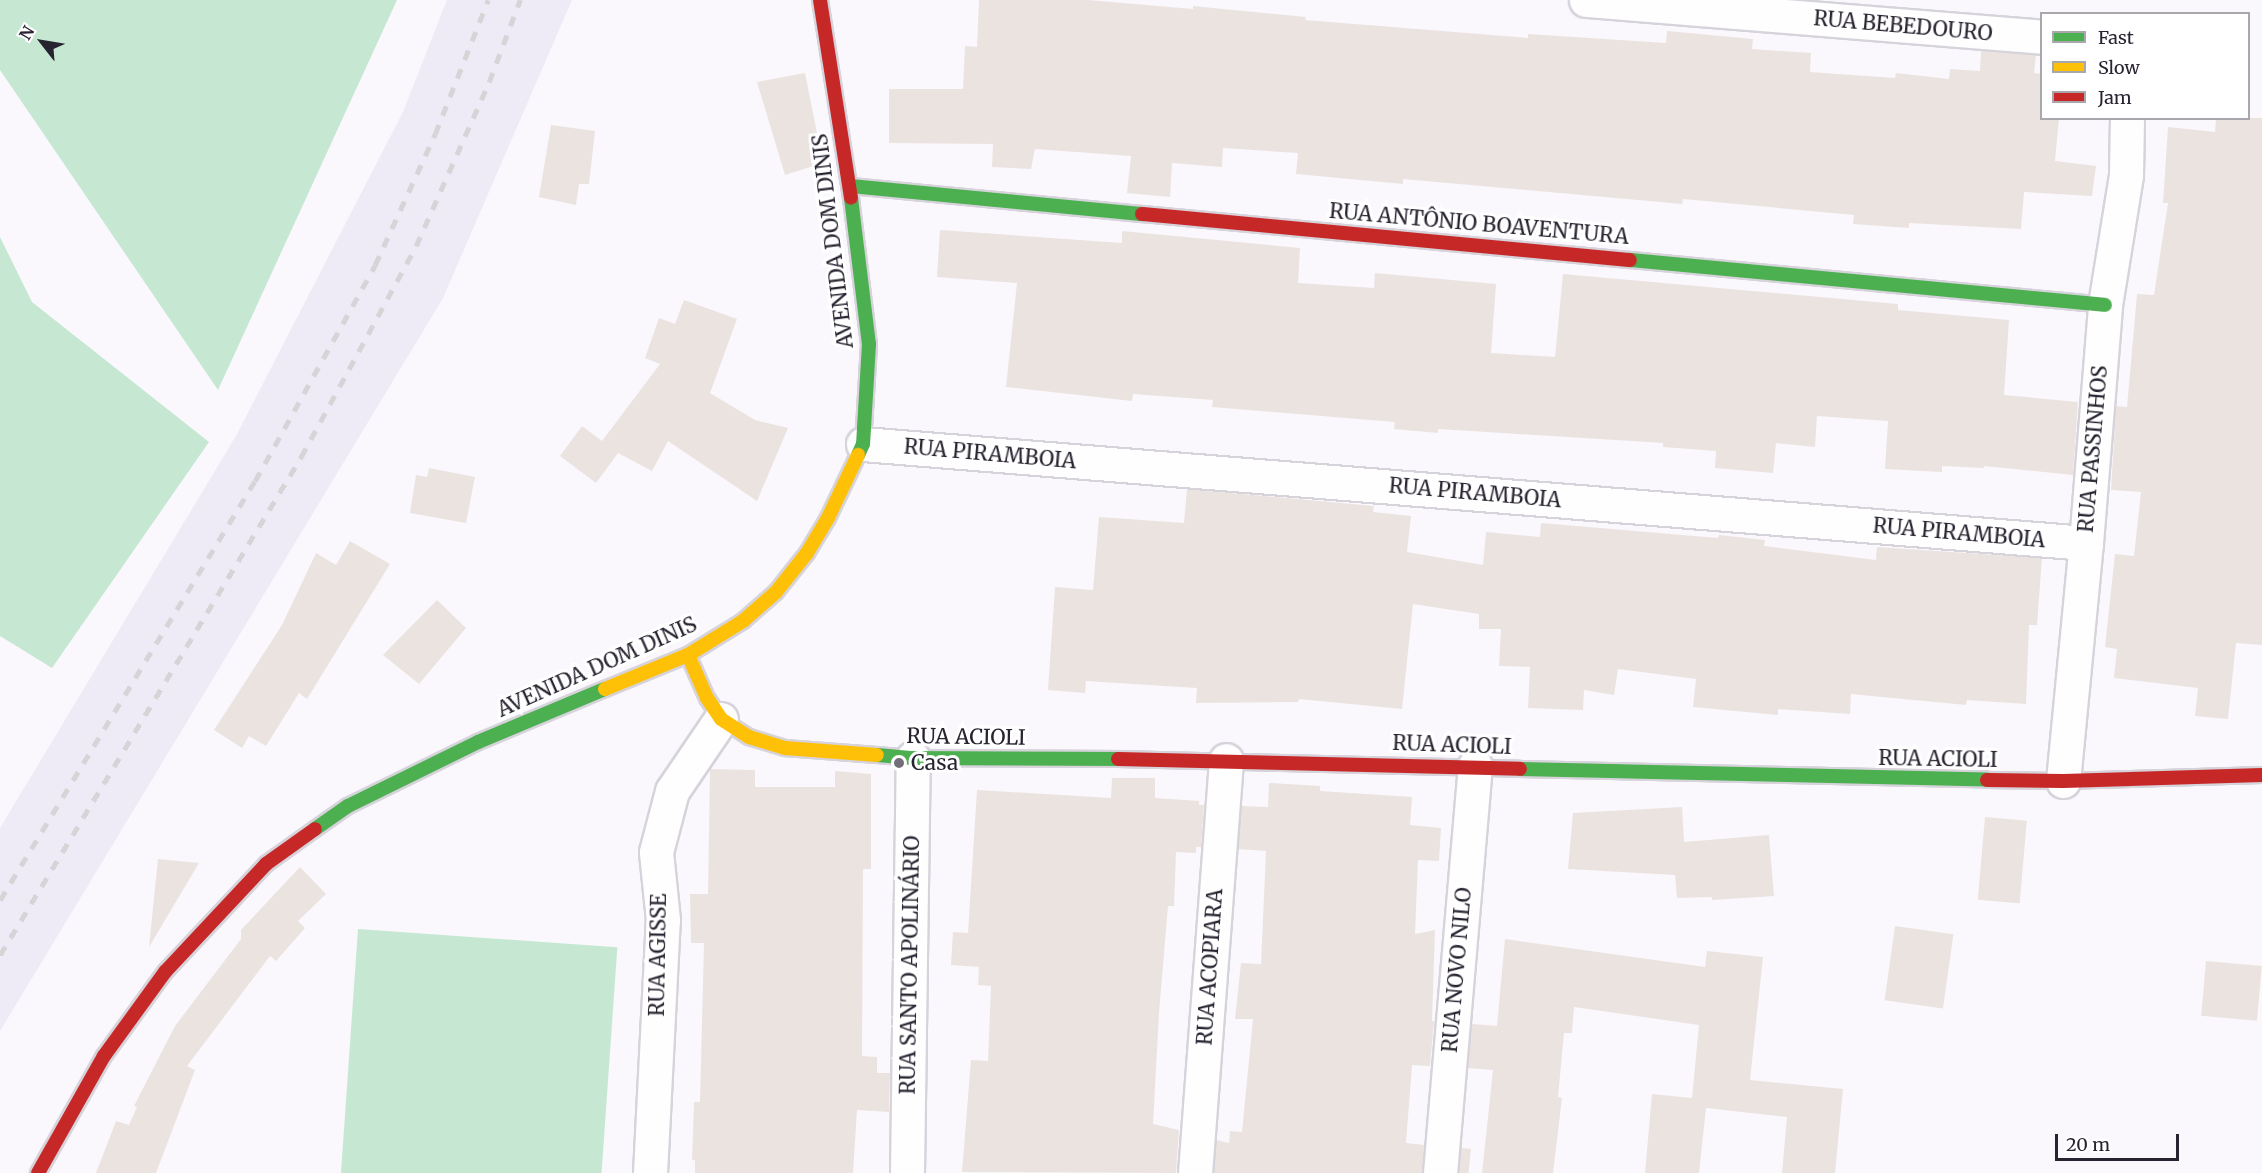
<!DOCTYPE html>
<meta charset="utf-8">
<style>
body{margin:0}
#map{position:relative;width:2262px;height:1173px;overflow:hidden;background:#faf8fd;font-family:Merriweather,serif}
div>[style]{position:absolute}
.built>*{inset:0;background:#eeeaf6}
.green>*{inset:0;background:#c6e8d3;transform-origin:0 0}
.building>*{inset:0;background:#ebe3e0;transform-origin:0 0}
.roads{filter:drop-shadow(2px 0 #d6d3db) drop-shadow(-2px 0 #d6d3db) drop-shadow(0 2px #d6d3db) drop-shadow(0 -2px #d6d3db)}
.street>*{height:33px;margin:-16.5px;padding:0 16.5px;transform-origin:16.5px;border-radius:16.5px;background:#fefeff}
.fast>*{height:14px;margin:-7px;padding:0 7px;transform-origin:7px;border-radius:7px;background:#4caf50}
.slow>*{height:14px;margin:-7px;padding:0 7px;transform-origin:7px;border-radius:7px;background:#ffc107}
.jam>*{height:14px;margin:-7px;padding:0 7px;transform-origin:7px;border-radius:7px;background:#c62828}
.rail>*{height:4.5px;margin-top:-2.25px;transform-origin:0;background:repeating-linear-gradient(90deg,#d5d4d7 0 10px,transparent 0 20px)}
.dots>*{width:16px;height:16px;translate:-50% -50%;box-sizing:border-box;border:3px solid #fff;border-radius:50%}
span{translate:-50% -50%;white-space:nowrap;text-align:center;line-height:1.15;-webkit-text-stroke:6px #fff;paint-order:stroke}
.street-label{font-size:21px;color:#282330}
.poi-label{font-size:21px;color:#282330}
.left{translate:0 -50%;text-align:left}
.legend{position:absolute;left:2040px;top:12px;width:210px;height:108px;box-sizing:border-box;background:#fff;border:2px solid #a9a7ac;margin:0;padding:8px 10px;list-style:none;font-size:18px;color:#282330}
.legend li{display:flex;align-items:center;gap:12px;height:30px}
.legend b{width:30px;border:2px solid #a9a7ac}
.north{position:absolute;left:12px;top:12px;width:60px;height:60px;-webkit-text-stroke:4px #fff;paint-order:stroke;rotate:301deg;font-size:16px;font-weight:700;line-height:24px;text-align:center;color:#282330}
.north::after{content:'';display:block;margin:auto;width:21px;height:27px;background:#282330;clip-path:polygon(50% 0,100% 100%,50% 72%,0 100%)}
.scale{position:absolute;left:2055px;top:1134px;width:124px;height:27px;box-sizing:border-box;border:3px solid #282330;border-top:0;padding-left:8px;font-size:18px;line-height:21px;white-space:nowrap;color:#282330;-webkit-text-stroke:4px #fff;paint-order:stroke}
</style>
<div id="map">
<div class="built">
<div style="clip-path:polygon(447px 0,572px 0,443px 298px,0 1031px,0 828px,236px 436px,403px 112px)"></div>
</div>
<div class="green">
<div style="clip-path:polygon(0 0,397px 0,218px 390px,0 70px)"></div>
<div style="clip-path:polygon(0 237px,32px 302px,209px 442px,52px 668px,0 636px)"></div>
<div style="left:358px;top:929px;width:260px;height:245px;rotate:4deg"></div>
</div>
<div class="building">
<div style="clip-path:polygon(979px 0,1088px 0,1193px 9px,1193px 6px,1306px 17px,1305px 20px,1528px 38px,1528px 34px,1666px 43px,1667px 31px,1753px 39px,1752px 49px,1811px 53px,1810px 72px,1895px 78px,1896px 73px,1949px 79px,1950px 69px,1980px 71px,1981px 51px,2036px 55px,2034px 73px,2042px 74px,2042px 118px,2059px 118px,2055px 161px,2096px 166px,2092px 196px,2024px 192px,2021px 229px,1909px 223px,1909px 228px,1853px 224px,1854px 215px,1683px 199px,1682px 204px,1403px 179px,1403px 184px,1296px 174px,1298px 153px,1223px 148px,1222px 167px,1172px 163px,1170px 197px,1127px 193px,1131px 156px,1035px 149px,1031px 169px,992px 167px,993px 144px,889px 143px,889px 89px,963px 89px,965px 46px,977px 47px)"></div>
<div style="clip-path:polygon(805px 73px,823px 163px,785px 175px,757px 82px)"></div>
<div style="clip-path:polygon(2216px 118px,2262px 118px,2262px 645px,2236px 643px,2228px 719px,2195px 716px,2198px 688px,2114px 678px,2117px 649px,2105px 647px,2115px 554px,2134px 556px,2141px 492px,2111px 490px,2116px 406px,2127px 407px,2137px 294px,2154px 295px,2168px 203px,2163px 203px,2168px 127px,2215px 132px)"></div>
<div style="clip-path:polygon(551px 125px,595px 131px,589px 184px,579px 184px,576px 205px,539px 197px)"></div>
<div style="clip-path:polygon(940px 230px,1122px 243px,1122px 231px,1300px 248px,1298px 283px,1374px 288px,1375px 273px,1496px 284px,1491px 353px,1555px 357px,1563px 274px,1898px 304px,1898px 310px,2009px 320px,2004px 395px,2078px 402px,2073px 475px,1984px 466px,1984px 468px,1942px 466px,1942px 472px,1885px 469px,1888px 421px,1817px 416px,1815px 447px,1776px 443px,1773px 473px,1715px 468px,1716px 451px,1663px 447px,1663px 443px,1438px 429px,1438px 433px,1394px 429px,1395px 422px,1212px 407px,1213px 400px,1133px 394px,1132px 401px,1006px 387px,1017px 283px,937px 277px)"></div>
<div style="clip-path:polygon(684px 300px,737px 319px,710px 393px,755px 420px,788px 428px,757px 501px,668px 441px,652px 471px,618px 453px,596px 483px,560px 456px,582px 426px,602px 441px,660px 364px,645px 358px,659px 318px,675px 324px)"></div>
<div style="clip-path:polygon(429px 468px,475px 477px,466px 523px,410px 513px,416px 475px,427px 477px)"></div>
<div style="clip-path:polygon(1187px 489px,1374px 506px,1373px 512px,1411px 516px,1407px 552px,1483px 565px,1486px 532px,1540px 537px,1541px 523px,1718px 538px,1719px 535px,1765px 540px,1764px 546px,1876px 560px,1877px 547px,2042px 558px,2037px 625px,2029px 625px,2026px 704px,1967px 700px,1966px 705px,1851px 694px,1850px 714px,1778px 709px,1778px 715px,1693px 707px,1696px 679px,1618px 669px,1614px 695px,1584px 690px,1583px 710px,1528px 708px,1530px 667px,1499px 666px,1501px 629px,1479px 629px,1479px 614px,1413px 604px,1402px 709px,1299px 699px,1298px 702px,1196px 703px,1197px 688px,1086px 681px,1085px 693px,1048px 690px,1055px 587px,1093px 590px,1099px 517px,1184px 523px)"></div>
<div style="clip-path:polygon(350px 541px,390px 564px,307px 699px,299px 693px,266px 746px,249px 736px,242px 748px,214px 730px,282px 625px,316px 553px,336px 565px)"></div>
<div style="clip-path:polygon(437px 600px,466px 628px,419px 684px,383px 655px)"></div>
<div style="clip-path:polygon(710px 769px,755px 770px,755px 787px,835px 787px,835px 771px,871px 774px,871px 869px,863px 869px,862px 1056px,877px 1057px,877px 1073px,890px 1073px,889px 1112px,857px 1110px,853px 1173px,695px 1173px,695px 1160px,692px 1160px,694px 1102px,700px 1102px,704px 943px,691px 943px,690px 894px,708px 894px)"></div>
<div style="clip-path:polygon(1112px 778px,1155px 778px,1155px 798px,1199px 801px,1199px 805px,1204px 805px,1201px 847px,1196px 847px,1196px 853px,1176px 852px,1174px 906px,1168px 906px,1159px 1013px,1153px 1124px,1179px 1130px,1176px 1173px,962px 1172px,971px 1060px,988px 1061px,991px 986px,978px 985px,979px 967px,951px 965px,953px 932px,968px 933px,977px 790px,1111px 798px)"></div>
<div style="clip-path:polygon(1269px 783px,1320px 786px,1320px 791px,1412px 797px,1410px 825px,1441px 828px,1439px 861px,1418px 860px,1415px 934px,1435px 930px,1432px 1021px,1434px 1021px,1430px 1066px,1412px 1065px,1406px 1143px,1424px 1145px,1422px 1173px,1214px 1173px,1216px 1140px,1229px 1143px,1230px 1131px,1242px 1132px,1253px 1019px,1235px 1019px,1241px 963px,1261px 964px,1266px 851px,1238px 849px,1241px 806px,1268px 807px)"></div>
<div style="clip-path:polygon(1682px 807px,1684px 842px,1769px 835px,1774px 896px,1712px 900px,1712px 897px,1677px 898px,1675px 875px,1568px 869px,1573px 813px)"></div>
<div style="left:1985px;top:817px;width:42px;height:83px;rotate:5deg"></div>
<div style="clip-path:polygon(158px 859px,199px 863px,149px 947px)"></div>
<div style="clip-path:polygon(300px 867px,326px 894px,298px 921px,305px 928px,276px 961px,270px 956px,187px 1066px,195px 1070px,156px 1173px,96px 1173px,116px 1121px,129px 1125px,137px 1107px,134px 1106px,175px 1026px,241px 939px,241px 930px)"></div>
<div style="left:1895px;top:926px;width:59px;height:75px;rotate:8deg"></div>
<div style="clip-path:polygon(1505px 939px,1705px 967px,1707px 951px,1763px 957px,1750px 1080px,1843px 1089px,1835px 1173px,1782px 1173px,1787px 1117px,1706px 1108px,1699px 1173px,1645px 1173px,1652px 1094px,1692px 1098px,1699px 1025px,1574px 1007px,1572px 1033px,1564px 1033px,1558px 1097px,1562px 1098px,1553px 1173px,1482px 1173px,1493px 1070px,1468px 1068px,1472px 1024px,1497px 1026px)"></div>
<div style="left:2206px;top:961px;width:56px;height:55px;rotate:5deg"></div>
<div style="left:1461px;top:1148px;width:10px;height:25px;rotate:6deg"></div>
</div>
<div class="roads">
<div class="street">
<div style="left:1586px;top:0;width:457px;rotate:4.6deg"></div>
<div style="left:863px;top:444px;width:1227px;rotate:4.63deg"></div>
<div style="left:2063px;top:781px;width:239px;rotate:-84.5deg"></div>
<div style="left:2086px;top:543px;width:239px;rotate:-85.4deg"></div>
<div style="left:2105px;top:305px;width:132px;rotate:-80.8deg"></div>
<div style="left:2126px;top:175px;width:57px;rotate:-89deg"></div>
<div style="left:650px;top:1173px;width:253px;rotate:-87.1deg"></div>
<div style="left:663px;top:920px;width:68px;rotate:-95.9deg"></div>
<div style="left:656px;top:852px;width:63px;rotate:-75.3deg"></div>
<div style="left:672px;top:791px;width:87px;rotate:-55.8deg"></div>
<div style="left:907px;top:1173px;width:415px;rotate:-89.2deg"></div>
<div style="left:1195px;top:1173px;width:414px;rotate:-85.7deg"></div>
<div style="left:1440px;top:1173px;width:409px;rotate:-85.1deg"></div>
</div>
<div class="fast">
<div style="left:850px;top:186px;width:293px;rotate:5.5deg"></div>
<div style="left:851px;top:198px;width:147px;rotate:83deg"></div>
<div style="left:869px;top:344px;width:100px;rotate:93.4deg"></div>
<div style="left:863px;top:444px;width:12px;rotate:114deg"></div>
<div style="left:1630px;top:260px;width:477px;rotate:5.4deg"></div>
<div style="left:877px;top:755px;width:36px;rotate:5deg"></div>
<div style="left:913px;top:758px;width:205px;rotate:0.3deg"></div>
<div style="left:1520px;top:769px;width:467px;rotate:1.3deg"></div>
<div style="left:315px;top:829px;width:40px;rotate:-34.9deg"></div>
<div style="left:348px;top:806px;width:145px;rotate:-26.2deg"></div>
<div style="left:478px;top:742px;width:138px;rotate:-22.7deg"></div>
</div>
<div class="slow">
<div style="left:688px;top:655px;width:47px;rotate:66.2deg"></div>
<div style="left:707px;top:698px;width:25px;rotate:56deg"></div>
<div style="left:721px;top:719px;width:33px;rotate:33deg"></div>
<div style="left:749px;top:737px;width:38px;rotate:17deg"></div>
<div style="left:785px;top:748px;width:92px;rotate:4.4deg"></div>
<div style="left:605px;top:689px;width:90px;rotate:-22.3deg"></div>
<div style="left:688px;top:655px;width:65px;rotate:-31.7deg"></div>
<div style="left:743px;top:621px;width:44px;rotate:-41.3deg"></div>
<div style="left:776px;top:592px;width:50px;rotate:-51.5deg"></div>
<div style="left:807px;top:553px;width:41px;rotate:-59deg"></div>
<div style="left:828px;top:518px;width:70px;rotate:-64.5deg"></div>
</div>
<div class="jam">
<div style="left:820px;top:0;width:200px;rotate:81.1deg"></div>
<div style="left:1142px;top:214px;width:490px;rotate:5.4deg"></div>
<div style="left:1118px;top:759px;width:402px;rotate:1.4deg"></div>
<div style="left:1987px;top:780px;width:76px;rotate:0.8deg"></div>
<div style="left:2063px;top:781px;width:199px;rotate:-1.7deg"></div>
<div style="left:38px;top:1173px;width:134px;rotate:-60.6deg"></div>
<div style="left:104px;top:1056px;width:104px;rotate:-54deg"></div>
<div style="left:165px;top:972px;width:148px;rotate:-46.9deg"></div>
<div style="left:266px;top:864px;width:60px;rotate:-35.5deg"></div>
</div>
</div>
<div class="rail">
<div style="left:0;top:900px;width:490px;rotate:-58.7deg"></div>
<div style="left:255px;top:481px;width:247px;rotate:-60.9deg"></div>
<div style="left:375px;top:265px;width:144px;rotate:-65.4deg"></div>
<div style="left:435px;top:134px;width:144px;rotate:-68.4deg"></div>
<div style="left:0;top:955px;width:582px;rotate:-58.85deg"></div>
<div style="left:301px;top:457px;width:240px;rotate:-61.4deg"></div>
<div style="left:416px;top:246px;width:180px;rotate:-66deg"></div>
<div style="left:489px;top:82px;width:88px;rotate:-69.3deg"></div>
</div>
<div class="dots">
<div style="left:899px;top:763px;background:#726e78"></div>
</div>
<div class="street-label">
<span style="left:1903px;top:26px;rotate:5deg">RUA BEBEDOURO</span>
<span style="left:1479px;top:224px;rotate:5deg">RUA ANTÔNIO BOAVENTURA</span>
<span style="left:833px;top:241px;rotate:-97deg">AVENIDA DOM DINIS</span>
<span style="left:2093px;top:449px;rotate:-85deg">RUA PASSINHOS</span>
<span style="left:990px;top:454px;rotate:5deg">RUA PIRAMBOIA</span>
<span style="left:1475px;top:493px;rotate:5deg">RUA PIRAMBOIA</span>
<span style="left:1959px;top:533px;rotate:5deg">RUA PIRAMBOIA</span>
<span style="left:597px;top:667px;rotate:-24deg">AVENIDA DOM DINIS</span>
<span style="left:966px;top:737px;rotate:1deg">RUA ACIOLI</span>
<span style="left:1452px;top:745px;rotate:2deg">RUA ACIOLI</span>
<span style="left:1938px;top:759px;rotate:1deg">RUA ACIOLI</span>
<span style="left:658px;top:955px;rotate:-89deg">RUA AGISSE</span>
<span style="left:910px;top:965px;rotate:-89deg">RUA SANTO APOLINÁRIO</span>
<span style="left:1210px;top:967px;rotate:-86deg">RUA ACOPIARA</span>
<span style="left:1457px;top:970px;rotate:-85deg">RUA NOVO NILO</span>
</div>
<div class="poi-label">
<span class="left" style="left:911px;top:763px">Casa</span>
</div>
<ul class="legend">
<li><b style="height:8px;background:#4caf50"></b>Fast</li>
<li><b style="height:8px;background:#ffc107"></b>Slow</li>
<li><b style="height:8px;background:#c62828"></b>Jam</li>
</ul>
<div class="north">N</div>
<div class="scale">20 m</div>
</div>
